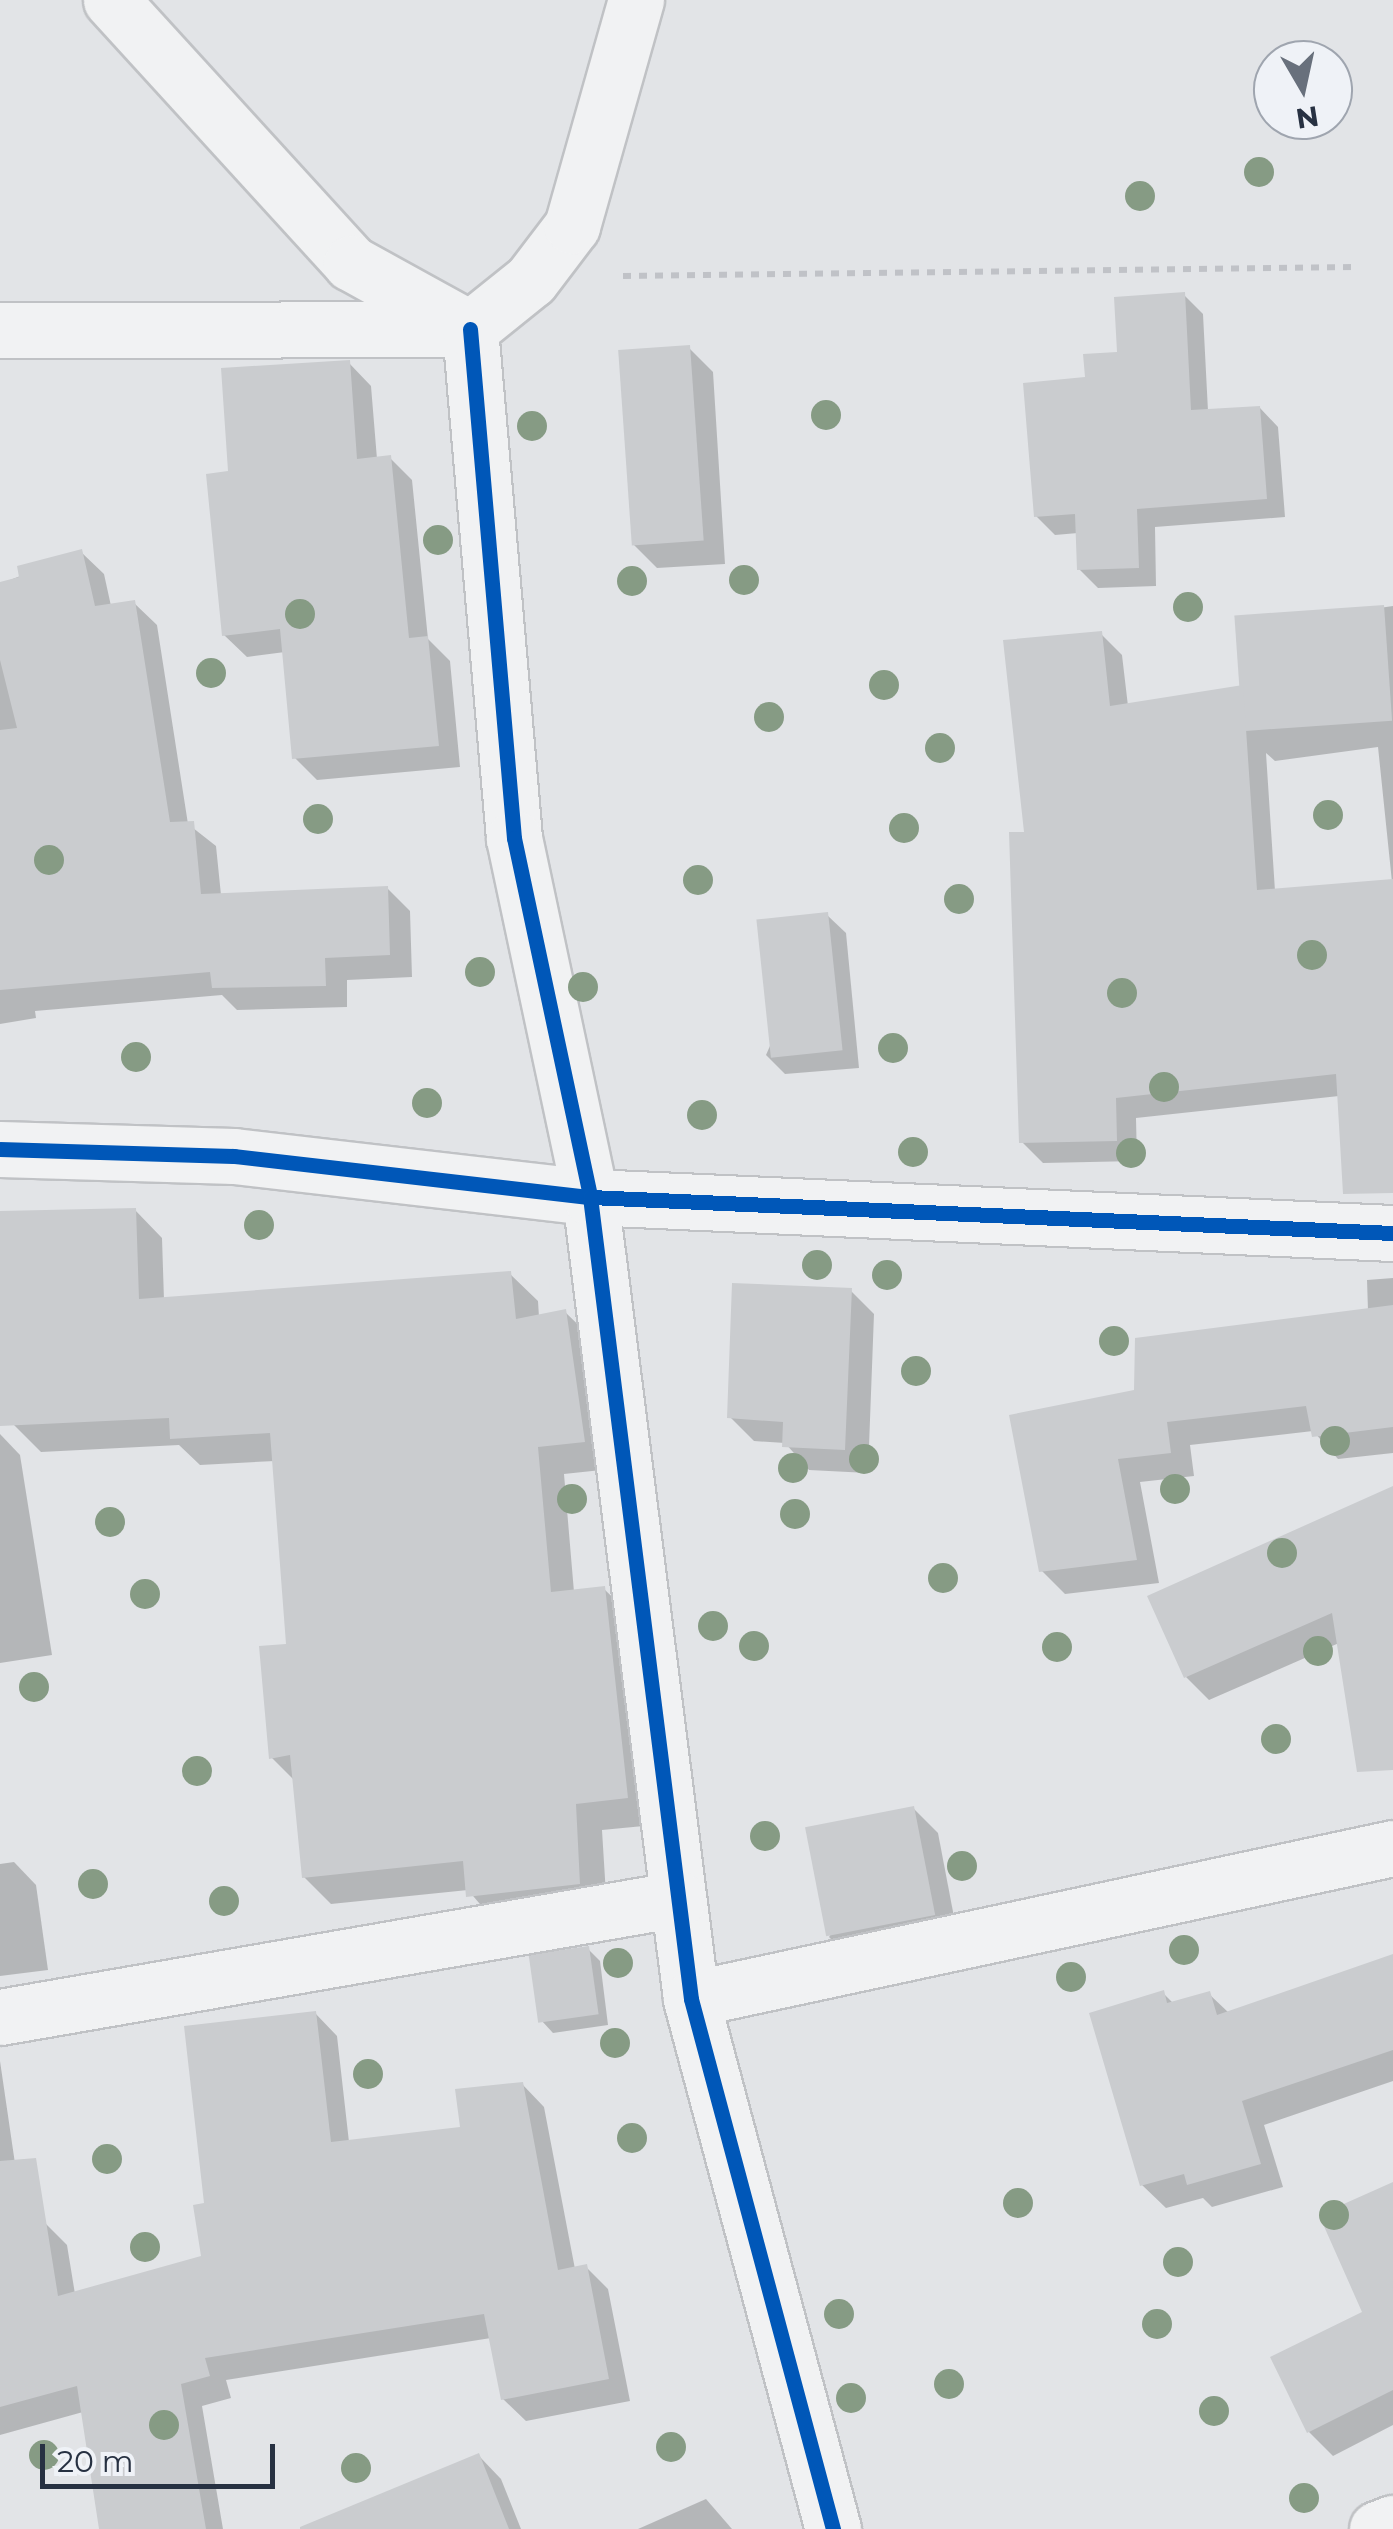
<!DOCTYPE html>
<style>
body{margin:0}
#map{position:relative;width:1393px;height:2529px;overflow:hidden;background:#e2e4e7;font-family:Montserrat,sans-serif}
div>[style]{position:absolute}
.shadow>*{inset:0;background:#0003}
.building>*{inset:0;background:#cacccf;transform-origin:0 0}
.path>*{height:6px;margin-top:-3px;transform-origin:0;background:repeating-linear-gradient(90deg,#c0c2c7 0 8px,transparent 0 16px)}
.roads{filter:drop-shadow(2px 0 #c0c2c5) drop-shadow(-2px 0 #c0c2c5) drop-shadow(0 2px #c0c2c5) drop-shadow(0 -2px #c0c2c5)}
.minor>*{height:55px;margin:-27.5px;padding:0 27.5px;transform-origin:27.5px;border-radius:27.5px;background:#f1f2f3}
.cycleway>*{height:15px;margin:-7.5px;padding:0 7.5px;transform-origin:7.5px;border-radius:7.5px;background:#0057b8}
.trees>*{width:30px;height:30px;margin:-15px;border-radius:50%;background:#869b84}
span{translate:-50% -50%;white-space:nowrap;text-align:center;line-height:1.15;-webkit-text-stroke:9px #eff2f7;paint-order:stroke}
.north{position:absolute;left:1253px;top:40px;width:100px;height:100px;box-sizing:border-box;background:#eff2f7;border:2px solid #9fa5af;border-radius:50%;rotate:171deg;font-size:28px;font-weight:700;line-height:40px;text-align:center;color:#273142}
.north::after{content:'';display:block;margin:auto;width:35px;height:45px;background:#68707c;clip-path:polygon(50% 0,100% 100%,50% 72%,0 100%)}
.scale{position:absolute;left:40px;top:2444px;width:235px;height:45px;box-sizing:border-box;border:5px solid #273142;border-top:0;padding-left:12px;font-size:30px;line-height:35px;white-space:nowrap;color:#273142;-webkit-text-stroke:8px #eff2f7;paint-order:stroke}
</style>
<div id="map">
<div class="shadow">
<div style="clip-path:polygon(1184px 295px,1203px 314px,1208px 411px,1260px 408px,1278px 427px,1285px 517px,1155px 527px,1156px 586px,1098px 588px,1079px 569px,1078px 533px,1055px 535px,1036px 516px,1087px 379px)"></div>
<div style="clip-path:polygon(689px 348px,713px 372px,725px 564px,657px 568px,633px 544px)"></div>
<div style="clip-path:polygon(349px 363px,371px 386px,377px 459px,390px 458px,412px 480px,428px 639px,450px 661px,460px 767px,317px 780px,295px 758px,285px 652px,247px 657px,224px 635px,231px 474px)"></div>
<div style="clip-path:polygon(81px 552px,104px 574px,111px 606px,134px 603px,157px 625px,188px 824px,216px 846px,221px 895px,387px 888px,410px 911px,412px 977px,347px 980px,347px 1007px,237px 1010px,222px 995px,35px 1011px,36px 1018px,0 1024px,0 584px)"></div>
<div style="clip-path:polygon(evenodd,1393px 606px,1393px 1161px,1339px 1096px,1136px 1118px,1137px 1161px,1043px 1163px,1022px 1142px,1027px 835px,1101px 634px,1122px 655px,1128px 706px,1247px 693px,1238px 628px,1393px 606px,1378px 747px,1392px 882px,1275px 891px,1266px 753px,1275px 761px,1378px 747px)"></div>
<div style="clip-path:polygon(827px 915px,846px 933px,859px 1068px,785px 1074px,766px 1055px)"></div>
<div style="clip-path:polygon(135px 1210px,162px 1238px,164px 1300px,510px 1274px,538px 1301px,539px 1317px,565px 1312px,593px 1339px,611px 1469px,564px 1474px,574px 1592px,604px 1589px,632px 1616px,654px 1825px,602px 1830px,607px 1911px,496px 1923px,468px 1890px,331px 1904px,304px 1877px,295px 1781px,271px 1757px,289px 1646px,275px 1461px,200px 1465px,179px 1445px,41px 1452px,13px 1424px)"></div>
<div style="clip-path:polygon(1393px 1278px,1393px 1453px,1338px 1459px,1313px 1431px,1190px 1445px,1194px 1476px,1140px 1482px,1159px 1583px,1065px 1594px,1041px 1570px,1136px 1392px,1368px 1311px,1367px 1280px)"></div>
<div style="clip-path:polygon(850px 1290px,874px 1314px,868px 1473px,809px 1470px,785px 1443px,754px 1441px,730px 1417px)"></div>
<div style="clip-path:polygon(0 1434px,20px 1455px,52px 1655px,0 1663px)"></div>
<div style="clip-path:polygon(1393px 1489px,1393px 1707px,1339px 1643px,1209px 1700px,1186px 1677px)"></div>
<div style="clip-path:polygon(914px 1809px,938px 1833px,958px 1938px,853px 1961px,829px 1937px)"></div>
<div style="clip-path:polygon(14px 1862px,36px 1885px,48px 1970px,0 1976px,0 1864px)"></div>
<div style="clip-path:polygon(588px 1949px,600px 1961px,608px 2025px,553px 2033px,541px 2020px)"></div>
<div style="clip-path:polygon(1393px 1959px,1393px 2081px,1264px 2125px,1283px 2187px,1212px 2207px,1203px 2198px,1166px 2208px,1142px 2185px,1163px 1993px,1174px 2004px,1209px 1994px,1229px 2013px)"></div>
<div style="clip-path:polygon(315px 2013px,337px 2036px,349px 2142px,463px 2130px,522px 2084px,544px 2107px,575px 2269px,586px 2267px,608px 2289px,630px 2401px,526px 2421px,503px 2399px,491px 2338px,226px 2380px,231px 2398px,202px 2406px,223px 2529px,102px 2529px,83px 2412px,0 2435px,0 2061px,24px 2225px,45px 2223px,67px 2245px,75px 2294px,204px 2258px,207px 2206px)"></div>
<div style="clip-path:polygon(1273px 2358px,1393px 2376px,1393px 2425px,1333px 2456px,1309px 2432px)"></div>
<div style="clip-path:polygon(479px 2456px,501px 2479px,521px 2529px,411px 2529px)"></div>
<div style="clip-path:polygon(706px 2499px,732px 2529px,638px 2529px)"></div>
</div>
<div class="building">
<div style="clip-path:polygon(1185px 292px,1191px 410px,1260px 406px,1267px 499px,1137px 509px,1139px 568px,1077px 570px,1075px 514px,1034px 517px,1023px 383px,1085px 377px,1083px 354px,1117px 352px,1114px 297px)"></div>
<div style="left:690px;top:345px;width:196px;height:72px;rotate:86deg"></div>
<div style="clip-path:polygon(350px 360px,357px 459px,391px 455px,409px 638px,428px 636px,439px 746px,292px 759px,280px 629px,222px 636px,206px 474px,228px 471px,221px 368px)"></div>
<div style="clip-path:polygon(82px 549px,95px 606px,135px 600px,170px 822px,194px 821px,201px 894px,388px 886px,390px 955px,325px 958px,326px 986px,212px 988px,210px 972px,0 990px,0 730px,17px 728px,0 660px,0 582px,19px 577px,17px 566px)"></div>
<div style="left:1384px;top:605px;width:116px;height:150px;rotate:86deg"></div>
<div style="clip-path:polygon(1102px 631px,1110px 706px,1243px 685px,1257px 890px,1393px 879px,1393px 1193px,1343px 1194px,1336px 1074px,1116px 1098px,1117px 1141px,1019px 1143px,1009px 832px,1024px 832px,1003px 640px)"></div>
<div style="left:828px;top:912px;width:139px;height:72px;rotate:84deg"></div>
<div style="clip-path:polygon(136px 1208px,139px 1299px,511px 1271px,516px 1319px,566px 1309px,585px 1442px,538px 1447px,551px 1592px,605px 1586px,628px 1798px,576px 1804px,580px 1884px,466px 1897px,463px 1861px,302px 1878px,290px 1755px,269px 1759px,259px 1646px,286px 1644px,270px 1433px,170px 1439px,169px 1418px,0 1426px,0 1211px)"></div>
<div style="clip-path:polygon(732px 1283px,852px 1288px,845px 1450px,782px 1447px,783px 1422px,727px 1418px)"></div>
<div style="clip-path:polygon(1393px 1305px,1393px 1427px,1312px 1437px,1306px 1406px,1167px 1422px,1171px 1453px,1118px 1459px,1137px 1560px,1039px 1572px,1009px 1415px,1134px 1390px,1135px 1338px)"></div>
<div style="clip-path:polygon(1393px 1486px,1393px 1770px,1357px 1772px,1332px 1613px,1184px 1678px,1147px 1596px)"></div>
<div style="left:914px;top:1806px;width:111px;height:111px;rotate:79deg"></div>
<div style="left:589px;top:1946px;width:69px;height:61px;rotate:82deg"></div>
<div style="clip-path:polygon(1393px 1954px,1393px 2050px,1242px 2101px,1261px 2164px,1187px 2185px,1184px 2174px,1140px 2186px,1089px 2013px,1164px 1990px,1167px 2003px,1210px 1991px,1217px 2015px)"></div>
<div style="clip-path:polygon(316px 2011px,331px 2142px,460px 2127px,455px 2089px,523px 2082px,558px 2270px,587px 2264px,609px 2379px,501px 2400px,484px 2314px,205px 2358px,210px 2376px,181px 2384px,206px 2529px,99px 2529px,77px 2386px,0 2407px,0 2161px,36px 2158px,58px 2296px,201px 2256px,193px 2205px,204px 2203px,184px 2026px)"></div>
<div style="clip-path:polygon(1393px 2182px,1393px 2390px,1307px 2433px,1270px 2357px,1362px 2312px,1319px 2215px)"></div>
<div style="clip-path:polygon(479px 2453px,509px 2529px,300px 2529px,300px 2527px)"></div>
</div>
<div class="path">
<div style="left:623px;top:276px;width:732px;rotate:-0.7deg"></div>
</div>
<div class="roads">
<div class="minor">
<div style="left:111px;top:0;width:356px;rotate:47.6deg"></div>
<div style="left:351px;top:263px;width:132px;rotate:28.9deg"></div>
<div style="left:470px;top:329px;width:511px;rotate:85.06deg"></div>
<div style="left:514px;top:838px;width:367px;rotate:78deg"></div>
<div style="left:590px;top:1197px;width:808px;rotate:82.82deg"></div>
<div style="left:691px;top:1999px;width:549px;rotate:75deg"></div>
<div style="left:0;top:330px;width:470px;rotate:-0.1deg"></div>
<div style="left:470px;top:329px;width:78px;rotate:-38.8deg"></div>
<div style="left:531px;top:280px;width:68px;rotate:-52.8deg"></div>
<div style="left:572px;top:226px;width:235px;rotate:-74.2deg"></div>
<div style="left:0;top:1149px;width:234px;rotate:1.7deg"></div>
<div style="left:234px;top:1156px;width:358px;rotate:6.6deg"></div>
<div style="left:590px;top:1197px;width:804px;rotate:2.57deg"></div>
<div style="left:691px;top:1999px;width:718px;rotate:-12.14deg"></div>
<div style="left:0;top:2017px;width:688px;rotate:-9.87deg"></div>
<div style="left:1377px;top:2529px;width:17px;rotate:-21deg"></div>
</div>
</div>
<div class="cycleway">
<div style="left:470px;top:329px;width:511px;rotate:85.06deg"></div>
<div style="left:514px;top:838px;width:367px;rotate:78deg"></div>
<div style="left:590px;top:1197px;width:808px;rotate:82.82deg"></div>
<div style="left:691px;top:1999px;width:549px;rotate:75deg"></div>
<div style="left:0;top:1149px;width:234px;rotate:1.7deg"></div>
<div style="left:234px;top:1156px;width:358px;rotate:6.6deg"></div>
<div style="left:590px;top:1197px;width:804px;rotate:2.57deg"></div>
</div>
<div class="trees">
<div style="left:1259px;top:172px"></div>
<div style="left:1140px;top:196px"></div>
<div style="left:826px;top:415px"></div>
<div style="left:532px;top:426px"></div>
<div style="left:438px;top:540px"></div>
<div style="left:744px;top:580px"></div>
<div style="left:632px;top:581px"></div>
<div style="left:1188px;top:607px"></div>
<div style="left:300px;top:614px"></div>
<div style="left:211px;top:673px"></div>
<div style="left:884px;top:685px"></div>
<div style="left:769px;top:717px"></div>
<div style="left:940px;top:748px"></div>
<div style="left:1328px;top:815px"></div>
<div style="left:318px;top:819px"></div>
<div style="left:904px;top:828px"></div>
<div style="left:49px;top:860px"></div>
<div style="left:698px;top:880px"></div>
<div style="left:959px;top:899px"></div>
<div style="left:1312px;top:955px"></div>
<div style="left:480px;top:972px"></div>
<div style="left:583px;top:987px"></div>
<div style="left:1122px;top:993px"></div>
<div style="left:893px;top:1048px"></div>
<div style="left:136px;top:1057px"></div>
<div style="left:1164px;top:1087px"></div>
<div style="left:427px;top:1103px"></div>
<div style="left:702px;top:1115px"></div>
<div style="left:913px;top:1152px"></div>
<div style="left:1131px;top:1153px"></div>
<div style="left:259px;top:1225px"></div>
<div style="left:817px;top:1265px"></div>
<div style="left:887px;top:1275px"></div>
<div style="left:1114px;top:1341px"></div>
<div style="left:916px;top:1371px"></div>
<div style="left:1335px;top:1441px"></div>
<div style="left:864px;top:1459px"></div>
<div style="left:793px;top:1468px"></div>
<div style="left:1175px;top:1489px"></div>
<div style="left:572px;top:1499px"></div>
<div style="left:795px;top:1514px"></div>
<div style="left:110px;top:1522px"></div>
<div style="left:1282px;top:1553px"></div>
<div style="left:943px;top:1578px"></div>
<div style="left:145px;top:1594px"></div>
<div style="left:713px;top:1626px"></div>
<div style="left:754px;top:1646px"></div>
<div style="left:1057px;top:1647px"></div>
<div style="left:1318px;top:1651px"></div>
<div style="left:34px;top:1687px"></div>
<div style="left:1276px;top:1739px"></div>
<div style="left:197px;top:1771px"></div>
<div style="left:765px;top:1836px"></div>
<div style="left:962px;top:1866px"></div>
<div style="left:93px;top:1884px"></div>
<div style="left:224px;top:1901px"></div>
<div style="left:1184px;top:1950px"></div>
<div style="left:618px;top:1963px"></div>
<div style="left:1071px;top:1977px"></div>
<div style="left:615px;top:2043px"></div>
<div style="left:368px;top:2074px"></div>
<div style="left:632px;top:2138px"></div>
<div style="left:107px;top:2159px"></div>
<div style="left:1018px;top:2203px"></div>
<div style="left:1334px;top:2215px"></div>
<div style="left:145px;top:2247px"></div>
<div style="left:1178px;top:2262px"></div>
<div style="left:839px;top:2314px"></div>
<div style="left:1157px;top:2324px"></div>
<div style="left:949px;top:2384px"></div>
<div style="left:851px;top:2398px"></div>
<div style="left:1214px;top:2411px"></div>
<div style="left:164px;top:2425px"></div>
<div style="left:671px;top:2447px"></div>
<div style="left:44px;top:2455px"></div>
<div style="left:356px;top:2468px"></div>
<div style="left:1304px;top:2498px"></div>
</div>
<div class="north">N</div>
<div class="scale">20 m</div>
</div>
